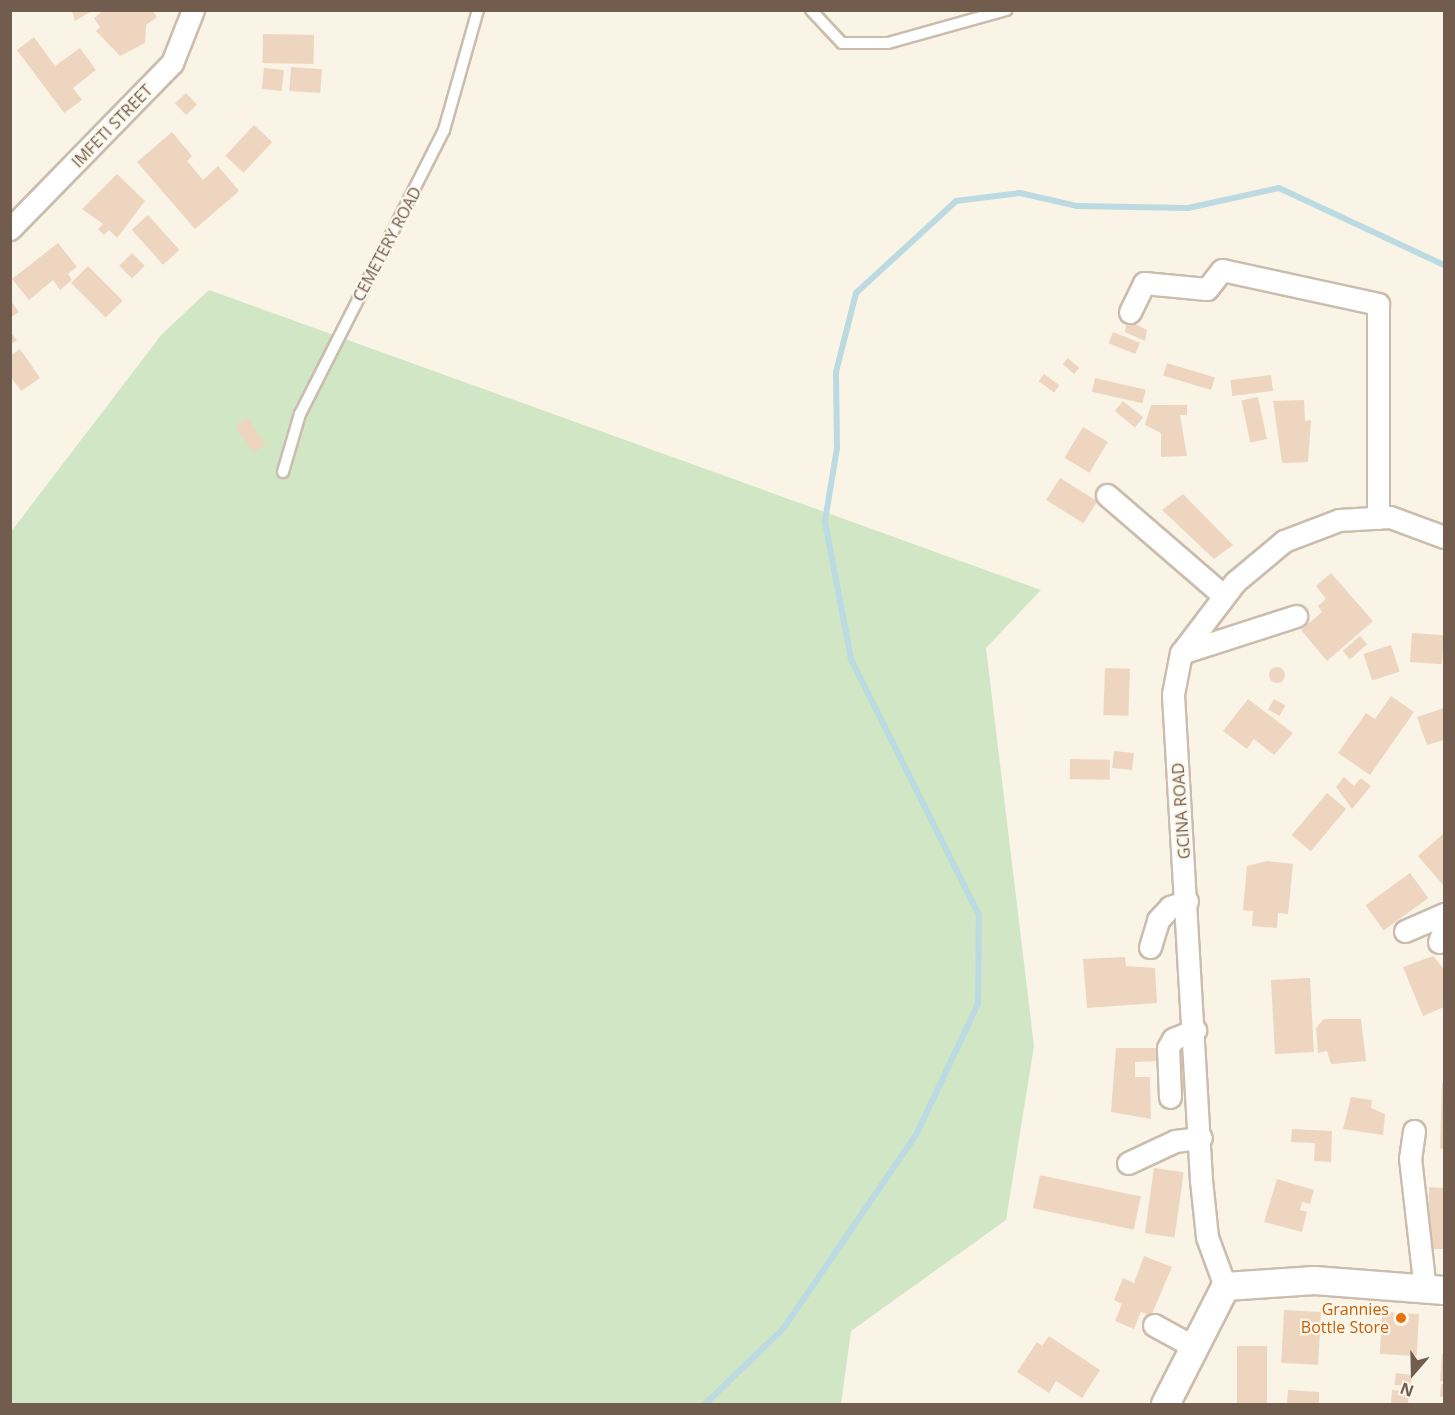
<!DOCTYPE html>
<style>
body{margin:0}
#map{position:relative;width:1455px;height:1415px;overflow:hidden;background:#faf4e6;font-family:"Open Sans",sans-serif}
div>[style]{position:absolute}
.green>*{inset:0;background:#d0e6c5}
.stream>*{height:6px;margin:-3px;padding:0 3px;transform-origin:3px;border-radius:3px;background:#bcdae2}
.building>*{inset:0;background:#edd5c0;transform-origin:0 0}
.round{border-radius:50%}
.roads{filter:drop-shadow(2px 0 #cbbcad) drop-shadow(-2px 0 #cbbcad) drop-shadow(0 2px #cbbcad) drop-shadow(0 -2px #cbbcad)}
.service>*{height:10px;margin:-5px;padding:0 5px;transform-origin:5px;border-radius:5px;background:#fff}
.minor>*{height:21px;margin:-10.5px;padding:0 10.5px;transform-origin:10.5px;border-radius:10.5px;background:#fff}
.tertiary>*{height:27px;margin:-13.5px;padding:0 13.5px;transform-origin:13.5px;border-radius:13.5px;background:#fff}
.dots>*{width:16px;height:16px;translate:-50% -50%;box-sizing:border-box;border:3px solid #fdf7eb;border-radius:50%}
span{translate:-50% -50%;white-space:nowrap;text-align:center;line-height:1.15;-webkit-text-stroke:4.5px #fdf7eb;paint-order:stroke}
.street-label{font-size:16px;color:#715c4d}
.food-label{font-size:16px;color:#c56008}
.right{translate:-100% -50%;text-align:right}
.frame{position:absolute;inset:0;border:12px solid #715c4d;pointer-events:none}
.north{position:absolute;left:1383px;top:1343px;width:60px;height:60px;-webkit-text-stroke:4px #fdf7eb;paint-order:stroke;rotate:200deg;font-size:16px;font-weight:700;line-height:24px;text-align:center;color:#715c4d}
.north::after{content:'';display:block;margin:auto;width:21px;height:27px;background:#715c4d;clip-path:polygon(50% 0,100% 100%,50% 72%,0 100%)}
</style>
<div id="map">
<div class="green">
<div style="clip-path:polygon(209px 290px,1041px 590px,986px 648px,1034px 1046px,1006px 1220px,851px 1331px,841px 1404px,11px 1404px,10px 533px,162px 334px)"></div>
</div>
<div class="stream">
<div style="left:705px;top:1404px;width:108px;rotate:-43.9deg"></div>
<div style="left:783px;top:1329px;width:237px;rotate:-55.6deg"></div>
<div style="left:917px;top:1133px;width:143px;rotate:-64.7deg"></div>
<div style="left:978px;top:1004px;width:89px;rotate:-89.4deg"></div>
<div style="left:979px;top:915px;width:286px;rotate:-116.6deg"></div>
<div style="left:851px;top:659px;width:140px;rotate:-100.7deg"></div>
<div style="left:825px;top:521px;width:74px;rotate:-80.7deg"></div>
<div style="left:837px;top:448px;width:76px;rotate:-90.8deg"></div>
<div style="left:836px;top:372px;width:81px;rotate:-75.8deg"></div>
<div style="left:856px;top:293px;width:136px;rotate:-42.6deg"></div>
<div style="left:956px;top:201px;width:64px;rotate:-7.1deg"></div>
<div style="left:1020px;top:193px;width:58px;rotate:12.8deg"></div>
<div style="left:1077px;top:206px;width:111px;rotate:1deg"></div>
<div style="left:1188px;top:208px;width:93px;rotate:-12.4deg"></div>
<div style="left:1279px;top:188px;width:182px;rotate:25deg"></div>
</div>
<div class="building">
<div style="clip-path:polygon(72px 10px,88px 10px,90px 12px,75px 21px)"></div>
<div style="clip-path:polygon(104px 10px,152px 10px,157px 17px,146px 25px,145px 43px,120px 56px,96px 31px,100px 27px,94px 18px)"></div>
<div style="left:263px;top:34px;width:51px;height:29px;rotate:1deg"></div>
<div style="clip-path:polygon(34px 37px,55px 66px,80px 48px,96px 70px,73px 88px,82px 100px,64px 113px,17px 50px)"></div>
<div style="left:291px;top:67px;width:31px;height:24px;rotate:4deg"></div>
<div style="left:264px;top:68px;width:20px;height:21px;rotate:6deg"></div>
<div style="left:186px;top:93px;width:16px;height:15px;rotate:47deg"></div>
<div style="left:254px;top:125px;width:25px;height:42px;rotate:43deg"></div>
<div style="clip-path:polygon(172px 132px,192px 156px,187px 161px,203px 180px,218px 166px,239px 191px,195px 229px,137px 162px)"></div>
<div style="clip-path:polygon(117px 174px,145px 201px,117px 238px,109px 230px,104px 235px,98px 229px,103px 224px,82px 209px)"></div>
<div style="left:148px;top:215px;width:47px;height:22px;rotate:48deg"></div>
<div style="clip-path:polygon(58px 243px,77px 267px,68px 274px,72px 280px,60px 290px,53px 280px,29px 300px,12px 279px)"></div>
<div style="left:132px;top:253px;width:18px;height:18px;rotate:45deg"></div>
<div style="left:88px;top:266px;width:49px;height:24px;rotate:45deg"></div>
<div style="clip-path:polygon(10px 300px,19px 312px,10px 318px)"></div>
<div style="clip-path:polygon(1127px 320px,1147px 330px,1145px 341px,1125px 332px)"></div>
<div style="clip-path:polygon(10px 332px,17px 340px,10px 345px)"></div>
<div style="left:1113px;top:332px;width:29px;height:12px;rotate:22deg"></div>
<div style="clip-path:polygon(20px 349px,40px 378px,21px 391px,10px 376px,10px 356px)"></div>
<div style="left:1068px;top:358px;width:15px;height:8px;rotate:42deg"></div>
<div style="left:1167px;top:363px;width:50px;height:13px;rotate:17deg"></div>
<div style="left:1044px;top:374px;width:19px;height:9px;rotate:36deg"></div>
<div style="left:1271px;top:375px;width:16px;height:41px;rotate:83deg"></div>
<div style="left:1095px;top:378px;width:52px;height:14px;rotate:13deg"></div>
<div style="left:1258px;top:397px;width:43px;height:17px;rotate:78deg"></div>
<div style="clip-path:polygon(1304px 400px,1305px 421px,1311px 420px,1308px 462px,1282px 463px,1273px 401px)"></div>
<div style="left:1123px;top:401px;width:26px;height:13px;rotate:39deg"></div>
<div style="clip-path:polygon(1151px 405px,1187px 405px,1187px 415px,1180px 415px,1187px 456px,1161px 457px,1161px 433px,1145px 425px)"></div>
<div style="left:247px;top:418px;width:32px;height:15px;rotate:54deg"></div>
<div style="left:1083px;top:427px;width:29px;height:36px;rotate:31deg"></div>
<div style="left:1060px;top:478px;width:44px;height:26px;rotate:32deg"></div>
<div style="clip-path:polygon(1183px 494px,1233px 545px,1214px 559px,1162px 510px)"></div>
<div style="clip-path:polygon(1331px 573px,1373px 621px,1327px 661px,1301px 630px,1322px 612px,1318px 606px,1326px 599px,1316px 586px)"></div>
<div style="left:1412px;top:633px;width:32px;height:29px;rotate:4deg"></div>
<div style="left:1360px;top:636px;width:11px;height:23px;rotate:49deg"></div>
<div style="left:1391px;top:645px;width:28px;height:29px;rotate:72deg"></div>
<div class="round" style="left:1269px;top:667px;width:16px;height:16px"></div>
<div style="left:1105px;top:668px;width:25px;height:47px;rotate:2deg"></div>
<div style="clip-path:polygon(1391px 696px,1414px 712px,1370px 775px,1338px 753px,1366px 713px,1375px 719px)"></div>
<div style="clip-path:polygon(1248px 699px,1293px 733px,1274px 755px,1254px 739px,1247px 749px,1223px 731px)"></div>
<div style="left:1274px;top:699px;width:13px;height:12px;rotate:29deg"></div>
<div style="clip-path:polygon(1444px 708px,1444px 740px,1427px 745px,1417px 717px)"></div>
<div style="left:1114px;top:751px;width:20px;height:17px;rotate:6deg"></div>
<div style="left:1070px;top:759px;width:40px;height:20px;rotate:1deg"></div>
<div style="clip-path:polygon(1344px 777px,1354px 786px,1361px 778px,1371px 786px,1352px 809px,1336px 787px)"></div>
<div style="left:1327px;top:793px;width:25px;height:55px;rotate:40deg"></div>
<div style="clip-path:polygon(1444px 833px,1444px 886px,1418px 856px)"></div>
<div style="clip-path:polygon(1267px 861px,1293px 864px,1288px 914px,1278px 913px,1277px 928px,1252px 926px,1253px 911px,1243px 910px,1247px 866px)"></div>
<div style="left:1410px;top:873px;width:31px;height:55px;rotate:54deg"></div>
<div style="clip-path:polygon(1433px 956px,1444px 969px,1444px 1007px,1423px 1016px,1403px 967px)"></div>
<div style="clip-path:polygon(1125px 957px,1126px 966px,1155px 968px,1157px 1003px,1087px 1008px,1083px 959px)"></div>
<div style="left:1310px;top:978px;width:74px;height:39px;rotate:87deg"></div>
<div style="clip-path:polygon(1324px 1019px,1361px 1019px,1366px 1061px,1331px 1064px,1327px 1051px,1318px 1053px,1316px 1028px)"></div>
<div style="clip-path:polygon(1116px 1048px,1158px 1048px,1158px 1061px,1135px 1062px,1135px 1077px,1150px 1077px,1151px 1119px,1111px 1112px)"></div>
<div style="clip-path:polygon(1442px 1083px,1444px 1083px,1444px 1149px,1440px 1149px)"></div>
<div style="clip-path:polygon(1351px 1097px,1372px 1100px,1371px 1108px,1385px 1114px,1383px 1135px,1343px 1129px)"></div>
<div style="clip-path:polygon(1292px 1129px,1332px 1131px,1331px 1162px,1314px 1161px,1315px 1143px,1291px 1142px)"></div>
<div style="left:1154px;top:1168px;width:30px;height:66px;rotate:8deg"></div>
<div style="left:1040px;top:1175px;width:103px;height:34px;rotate:12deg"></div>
<div style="clip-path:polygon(1277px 1179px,1314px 1190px,1310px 1204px,1302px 1202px,1300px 1210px,1307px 1212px,1302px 1232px,1264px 1222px)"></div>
<div style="clip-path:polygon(1429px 1187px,1444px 1188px,1444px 1249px,1432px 1249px,1428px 1237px)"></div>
<div style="clip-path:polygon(1144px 1256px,1172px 1267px,1151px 1316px,1141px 1312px,1134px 1329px,1115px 1321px,1122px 1304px,1114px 1300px,1123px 1278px,1134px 1283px)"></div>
<div style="left:1284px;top:1310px;width:37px;height:53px;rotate:3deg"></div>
<div style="left:1382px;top:1312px;width:37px;height:42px;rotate:3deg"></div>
<div style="clip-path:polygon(1049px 1336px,1100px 1370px,1082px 1398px,1056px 1381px,1049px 1393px,1017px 1372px,1037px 1342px,1042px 1346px)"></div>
<div style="left:1237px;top:1346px;width:30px;height:58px"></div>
<div style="clip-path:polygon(1442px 1353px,1444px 1353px,1444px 1382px,1440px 1381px)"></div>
<div style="left:1396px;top:1373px;width:16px;height:12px;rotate:7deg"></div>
<div style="clip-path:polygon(1441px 1384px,1444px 1384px,1444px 1397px,1440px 1397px)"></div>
<div style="clip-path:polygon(1288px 1390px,1319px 1392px,1319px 1404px,1287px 1404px)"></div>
<div style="clip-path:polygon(1392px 1390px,1409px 1392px,1408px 1404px,1391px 1404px)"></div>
</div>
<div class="roads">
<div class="service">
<div style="left:811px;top:10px;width:45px;rotate:46.8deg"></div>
<div style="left:842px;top:43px;width:46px"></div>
<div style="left:888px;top:43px;width:123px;rotate:-15.6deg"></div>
<div style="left:283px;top:472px;width:60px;rotate:-73.7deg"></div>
<div style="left:300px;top:414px;width:318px;rotate:-63.1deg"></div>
<div style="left:444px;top:130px;width:125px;rotate:-74.2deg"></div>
</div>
<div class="minor">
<div style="left:10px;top:229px;width:232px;rotate:-45.7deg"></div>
<div style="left:172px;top:63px;width:57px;rotate:-68.4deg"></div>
<div style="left:1130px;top:312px;width:32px;rotate:-64deg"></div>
<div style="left:1144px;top:283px;width:63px;rotate:5.4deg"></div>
<div style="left:1207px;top:289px;width:24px;rotate:-52deg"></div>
<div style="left:1222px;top:270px;width:160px;rotate:12.3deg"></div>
<div style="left:1378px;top:304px;width:214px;rotate:90deg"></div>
<div style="left:1107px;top:495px;width:153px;rotate:40.8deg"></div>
<div style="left:1181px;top:653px;width:121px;rotate:-17.8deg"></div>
<div style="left:1405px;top:931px;width:43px;rotate:-23.6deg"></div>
<div style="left:1439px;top:942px;width:15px;rotate:-70deg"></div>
<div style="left:1150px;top:947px;width:28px;rotate:-73deg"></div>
<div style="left:1158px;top:920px;width:18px;rotate:-47deg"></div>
<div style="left:1170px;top:907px;width:18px;rotate:-19deg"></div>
<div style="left:1170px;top:1097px;width:49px;rotate:-92.3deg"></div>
<div style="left:1168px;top:1048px;width:10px;rotate:-61deg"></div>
<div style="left:1173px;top:1039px;width:24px;rotate:-22deg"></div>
<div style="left:1414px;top:1131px;width:27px;rotate:98deg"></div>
<div style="left:1410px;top:1158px;width:132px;rotate:83.5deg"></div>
<div style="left:1128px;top:1163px;width:52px;rotate:-25.1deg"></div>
<div style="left:1175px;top:1141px;width:26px;rotate:-7deg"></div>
<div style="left:1225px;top:1286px;width:52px;rotate:-110.2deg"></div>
<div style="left:1207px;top:1237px;width:57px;rotate:-96deg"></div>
<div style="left:1201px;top:1180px;width:487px;rotate:-93.3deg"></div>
<div style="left:1173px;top:694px;width:42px;rotate:-79deg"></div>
<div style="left:1181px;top:653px;width:89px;rotate:-52.7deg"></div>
<div style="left:1235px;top:582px;width:64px;rotate:-39.9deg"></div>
<div style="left:1284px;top:541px;width:59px;rotate:-20.9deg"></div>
<div style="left:1339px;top:520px;width:51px;rotate:-3.4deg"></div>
<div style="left:1390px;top:517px;width:58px;rotate:20.3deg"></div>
<div style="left:1154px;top:1325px;width:46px;rotate:28.8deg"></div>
</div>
<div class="tertiary">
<div style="left:1165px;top:1404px;width:132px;rotate:-63deg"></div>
<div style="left:1225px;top:1286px;width:89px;rotate:-3.9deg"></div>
<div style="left:1314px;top:1280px;width:130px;rotate:4.4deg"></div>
</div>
</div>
<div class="dots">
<div style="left:1401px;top:1318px;background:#e8710a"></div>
</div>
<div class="street-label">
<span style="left:112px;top:126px;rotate:-46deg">IMFETI STREET</span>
<span style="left:387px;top:244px;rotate:-62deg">CEMETERY ROAD</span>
<span style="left:1181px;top:811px;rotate:-94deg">GCINA ROAD</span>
</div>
<div class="food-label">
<span class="right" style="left:1389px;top:1318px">Grannies<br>Bottle Store</span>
</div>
<div class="frame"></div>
<div class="north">N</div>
</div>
